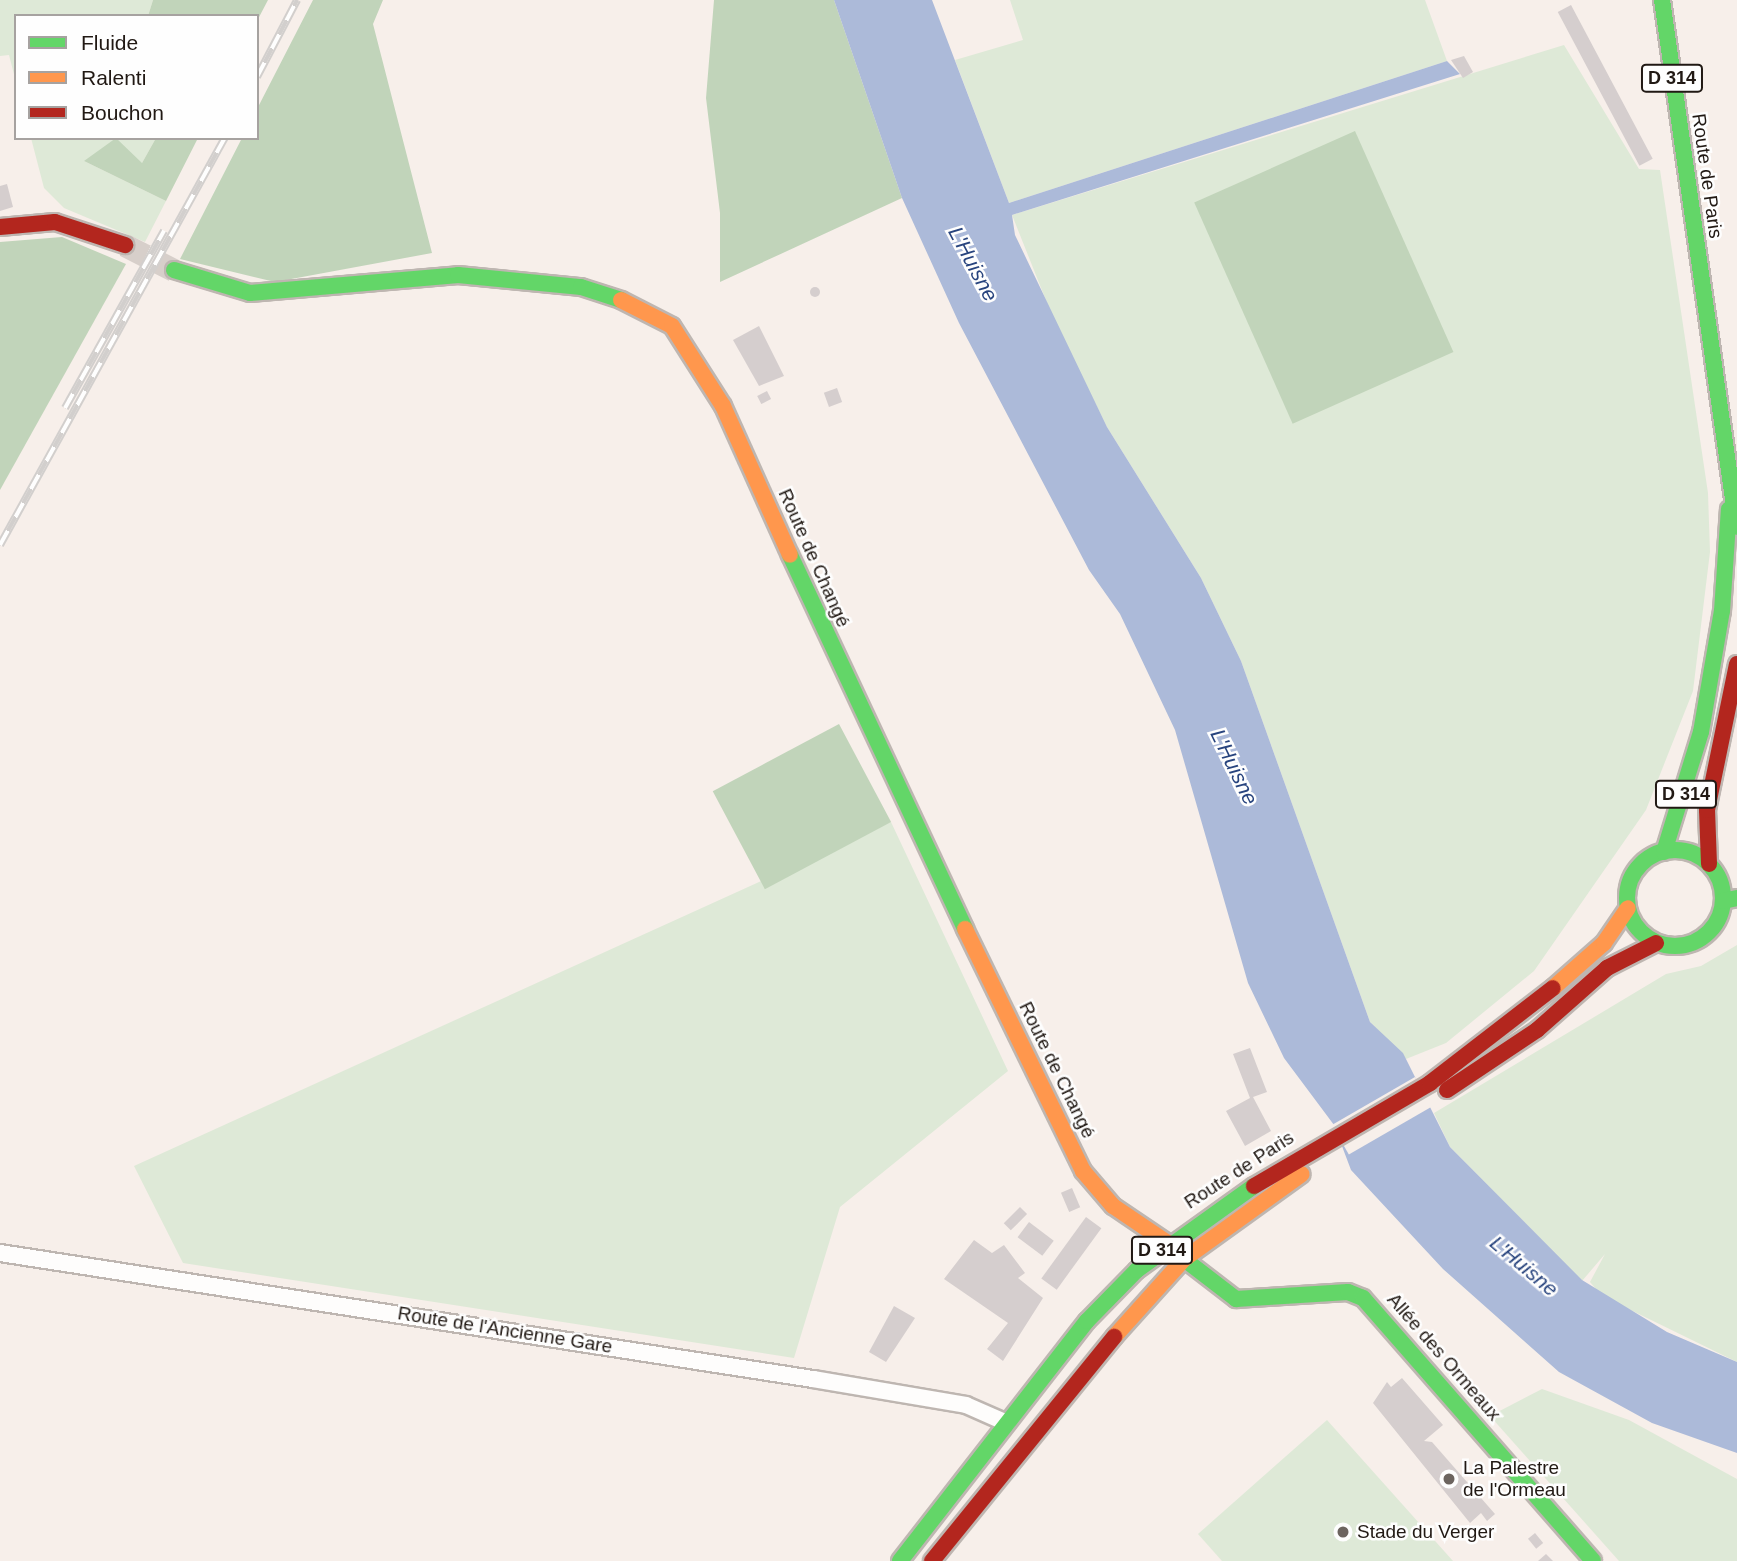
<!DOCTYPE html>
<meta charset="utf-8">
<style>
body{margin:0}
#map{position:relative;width:1737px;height:1561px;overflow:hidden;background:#f7efea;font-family:Arial,sans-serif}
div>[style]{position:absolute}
.green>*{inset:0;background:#dee9d7}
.forest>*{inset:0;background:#c1d4ba;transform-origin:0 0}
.water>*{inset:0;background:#acbad9}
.pier>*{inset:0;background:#f7efea;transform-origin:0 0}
.building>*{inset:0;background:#d5cece;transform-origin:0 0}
.round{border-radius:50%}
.secondary-tunnel>*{height:23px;margin-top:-11.5px;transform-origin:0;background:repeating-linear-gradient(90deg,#d7cfca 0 23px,transparent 0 34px)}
.roads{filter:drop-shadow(2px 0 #beb6b1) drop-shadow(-2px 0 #beb6b1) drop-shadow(0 2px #beb6b1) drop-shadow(0 -2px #beb6b1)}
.street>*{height:16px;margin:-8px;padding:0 8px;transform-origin:8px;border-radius:8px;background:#fefdfc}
.fast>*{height:16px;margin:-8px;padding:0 8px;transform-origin:8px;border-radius:8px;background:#63d668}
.fast>.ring{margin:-8px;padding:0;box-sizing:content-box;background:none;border:16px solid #63d668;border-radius:50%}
.slow>*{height:16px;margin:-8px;padding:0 8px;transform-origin:8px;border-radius:8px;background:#ff974d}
.jam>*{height:16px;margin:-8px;padding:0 8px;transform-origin:8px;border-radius:8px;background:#b3261e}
.rail>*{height:8px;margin-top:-4px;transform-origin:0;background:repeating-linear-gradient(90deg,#fefefe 0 16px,#d2cfcd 0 32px);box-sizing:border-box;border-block:2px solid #d2cfcd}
.dots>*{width:19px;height:19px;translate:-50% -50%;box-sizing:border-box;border:4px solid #fefefe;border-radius:50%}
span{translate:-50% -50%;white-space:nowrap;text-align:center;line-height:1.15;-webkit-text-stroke:5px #fefefe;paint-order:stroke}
.shield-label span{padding:2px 5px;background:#fefefe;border:2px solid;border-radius:5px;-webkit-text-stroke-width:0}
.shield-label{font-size:18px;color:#211914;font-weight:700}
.street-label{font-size:19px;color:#211914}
.poi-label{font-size:19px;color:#211914}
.left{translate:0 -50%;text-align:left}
.water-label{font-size:21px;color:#28447e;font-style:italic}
.legend{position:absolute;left:14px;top:14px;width:245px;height:126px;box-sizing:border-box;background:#fefefe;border:2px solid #a6a2a0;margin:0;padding:9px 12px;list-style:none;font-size:21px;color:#211914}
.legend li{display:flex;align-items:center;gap:14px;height:35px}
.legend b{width:35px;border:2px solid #a6a2a0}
</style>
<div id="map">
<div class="green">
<div style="clip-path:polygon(0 0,153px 0,148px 16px,16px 16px,16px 82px,9px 55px,0 56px)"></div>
<div style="clip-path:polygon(1010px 0,1425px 0,1447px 61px,1009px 203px,955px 60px,1023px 40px)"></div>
<div style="clip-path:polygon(1564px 45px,1639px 169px,1660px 170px,1708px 493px,1710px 552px,1693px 691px,1646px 810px,1534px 971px,1446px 1043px,1406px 1059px,1370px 1022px,1241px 661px,1201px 578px,1107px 427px,1055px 323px,1012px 215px)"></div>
<div style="clip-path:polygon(31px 138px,156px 138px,142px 163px,84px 161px,166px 201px,145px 242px,64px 208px,44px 188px)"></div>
<div style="clip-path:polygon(891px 822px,1008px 1071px,840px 1207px,794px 1358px,183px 1263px,134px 1166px)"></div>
<div style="clip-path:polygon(1737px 945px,1737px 1362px,1602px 1296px,1590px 1282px,1605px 1254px,1582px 1281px,1450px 1147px,1434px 1113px,1666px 974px,1701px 966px)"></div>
<div style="clip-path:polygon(1542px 1389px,1629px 1420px,1737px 1479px,1737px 1561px,1619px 1561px,1490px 1416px)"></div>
<div style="clip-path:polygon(1327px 1420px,1453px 1561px,1222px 1561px,1198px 1534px)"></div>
</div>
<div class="forest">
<div style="clip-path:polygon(153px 0,268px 0,257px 21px,257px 16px,148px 16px)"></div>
<div style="clip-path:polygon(313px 0,383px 0,373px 24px,432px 253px,275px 282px,180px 259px,242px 138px,257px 138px,257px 109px)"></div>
<div style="clip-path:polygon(714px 0,834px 0,902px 198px,720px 282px,720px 213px,706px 98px)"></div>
<div style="left:1355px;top:131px;width:242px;height:176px;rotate:66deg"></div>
<div style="clip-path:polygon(116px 138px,142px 163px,156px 138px,198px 138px,166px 201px,84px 161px)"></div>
<div style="clip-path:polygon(62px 237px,126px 264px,0 490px,0 242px)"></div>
<div style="left:839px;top:724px;width:111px;height:143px;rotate:62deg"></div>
</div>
<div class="water">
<div style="clip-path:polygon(834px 0,932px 0,1009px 203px,1447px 61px,1460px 74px,1012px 215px,1015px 235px,1107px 427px,1201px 578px,1241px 661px,1370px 1022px,1403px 1053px,1450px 1147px,1582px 1280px,1667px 1332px,1737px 1362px,1737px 1453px,1652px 1423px,1559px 1372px,1443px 1269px,1351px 1170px,1334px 1125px,1284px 1058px,1248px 983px,1175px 730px,1120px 614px,1089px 570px,959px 323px,902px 198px)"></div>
</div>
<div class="pier">
<div style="left:1415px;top:1077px;width:34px;height:96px;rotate:60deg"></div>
</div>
<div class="building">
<div style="left:1571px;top:5px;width:174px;height:15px;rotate:62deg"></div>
<div style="clip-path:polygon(1464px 56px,1473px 72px,1463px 78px,1451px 60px)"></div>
<div style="clip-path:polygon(7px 184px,13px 207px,0 211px,0 186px)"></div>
<div class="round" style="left:810px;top:287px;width:10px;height:10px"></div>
<div style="clip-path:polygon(759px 326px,784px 376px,759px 386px,733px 340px)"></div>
<div style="left:837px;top:388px;width:15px;height:14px;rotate:70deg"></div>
<div style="left:767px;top:391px;width:9px;height:11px;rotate:63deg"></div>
<div style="clip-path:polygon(1250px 1048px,1267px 1092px,1253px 1097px,1271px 1131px,1245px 1146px,1226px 1111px,1250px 1098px,1233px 1054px)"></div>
<div style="left:1072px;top:1188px;width:21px;height:12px;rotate:67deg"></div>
<div style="left:1020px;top:1207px;width:10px;height:23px;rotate:45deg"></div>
<div style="left:1086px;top:1217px;width:19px;height:76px;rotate:36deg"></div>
<div style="left:1029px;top:1222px;width:31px;height:19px;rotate:37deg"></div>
<div style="clip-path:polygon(974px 1240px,992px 1253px,1004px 1245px,1025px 1273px,1018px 1278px,1043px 1298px,1003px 1361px,987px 1349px,1008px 1323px,944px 1279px)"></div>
<div style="clip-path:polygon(894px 1306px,915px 1318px,886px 1362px,869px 1352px)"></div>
<div style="clip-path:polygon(1402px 1378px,1443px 1425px,1424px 1441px,1432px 1442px,1495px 1514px,1487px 1521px,1481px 1513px,1470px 1523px,1373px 1403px,1387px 1382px,1391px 1387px)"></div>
<div style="left:1535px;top:1533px;width:13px;height:9px;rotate:51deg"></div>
<div style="clip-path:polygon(1546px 1554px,1553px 1561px,1538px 1561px)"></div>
</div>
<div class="secondary-tunnel">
<div style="left:125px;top:245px;width:55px;rotate:27deg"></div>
</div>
<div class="roads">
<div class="street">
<div style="left:0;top:1253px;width:823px;rotate:8.81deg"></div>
<div style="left:813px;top:1379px;width:155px;rotate:9.6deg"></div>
<div style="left:966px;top:1405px;width:45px;rotate:23.7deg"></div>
</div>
<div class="fast">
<div style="left:1662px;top:0;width:532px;rotate:81.9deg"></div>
<div style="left:174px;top:270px;width:79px;rotate:16.8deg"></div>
<div style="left:250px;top:293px;width:209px;rotate:-4.9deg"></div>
<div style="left:458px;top:275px;width:124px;rotate:5.6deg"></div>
<div style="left:581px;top:287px;width:42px;rotate:18deg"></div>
<div style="left:790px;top:555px;width:413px;rotate:64.9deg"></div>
<div class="ring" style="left:1627px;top:850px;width:80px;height:80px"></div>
<div style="left:1664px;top:852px;width:126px;rotate:-72.9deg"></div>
<div style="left:1701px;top:732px;width:123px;rotate:-80.2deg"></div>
<div style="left:1722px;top:611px;width:102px;rotate:-86.1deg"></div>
<div style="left:1723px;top:901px;width:14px;rotate:-12deg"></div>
<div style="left:1184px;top:1259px;width:66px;rotate:37.6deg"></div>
<div style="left:1236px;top:1299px;width:112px;rotate:-3.6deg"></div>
<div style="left:1348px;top:1292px;width:16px;rotate:22deg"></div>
<div style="left:1363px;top:1298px;width:349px;rotate:48.8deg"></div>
<div style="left:900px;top:1561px;width:304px;rotate:-52.1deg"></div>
<div style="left:1087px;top:1321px;width:71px;rotate:-45.6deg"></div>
<div style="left:1137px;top:1270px;width:144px;rotate:-35.7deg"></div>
</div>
<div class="slow">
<div style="left:621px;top:300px;width:57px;rotate:27deg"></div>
<div style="left:672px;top:326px;width:95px;rotate:57.5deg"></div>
<div style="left:723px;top:406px;width:163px;rotate:65.8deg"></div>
<div style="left:965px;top:929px;width:269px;rotate:64deg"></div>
<div style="left:1083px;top:1171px;width:46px;rotate:49.4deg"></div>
<div style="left:1113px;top:1206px;width:68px;rotate:34.2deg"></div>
<div style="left:1553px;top:988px;width:68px;rotate:-41.4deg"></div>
<div style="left:1604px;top:943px;width:42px;rotate:-55.6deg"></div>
<div style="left:1114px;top:1337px;width:105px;rotate:-48.1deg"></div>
<div style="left:1184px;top:1259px;width:145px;rotate:-35.8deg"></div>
</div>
<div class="jam">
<div style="left:0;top:227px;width:55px;rotate:-5.2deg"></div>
<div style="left:55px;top:222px;width:74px;rotate:18.2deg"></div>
<div style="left:1709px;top:864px;width:54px;rotate:-92.1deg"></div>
<div style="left:1707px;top:810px;width:149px;rotate:-78.4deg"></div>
<div style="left:1447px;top:1090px;width:108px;rotate:-33.7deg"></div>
<div style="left:1537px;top:1030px;width:94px;rotate:-41.5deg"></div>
<div style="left:1607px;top:968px;width:55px;rotate:-27deg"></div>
<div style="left:1254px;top:1186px;width:204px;rotate:-30.3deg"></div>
<div style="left:1430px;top:1083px;width:155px;rotate:-37.7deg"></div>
<div style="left:932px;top:1561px;width:289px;rotate:-50.9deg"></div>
</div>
</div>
<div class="rail">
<div style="left:257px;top:77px;width:87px;rotate:-62.5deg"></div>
<div style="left:65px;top:408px;width:203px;rotate:-60.8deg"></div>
<div style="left:0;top:545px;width:465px;rotate:-61.1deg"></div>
</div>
<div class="dots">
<div style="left:1449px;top:1479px;background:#6c645f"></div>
<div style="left:1343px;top:1532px;background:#6c645f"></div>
</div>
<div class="shield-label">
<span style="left:1672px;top:78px">D 314</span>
<span style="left:1686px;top:794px">D 314</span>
<span style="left:1162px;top:1250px">D 314</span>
</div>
<div class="street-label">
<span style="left:1707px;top:176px;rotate:82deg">Route de Paris</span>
<span style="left:814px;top:558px;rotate:66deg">Route de Changé</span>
<span style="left:1057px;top:1070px;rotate:64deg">Route de Changé</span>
<span style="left:1239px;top:1170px;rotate:-33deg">Route de Paris</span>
<span style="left:505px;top:1330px;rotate:9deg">Route de l'Ancienne Gare</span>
<span style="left:1444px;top:1357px;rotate:49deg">Allée des Ormeaux</span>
</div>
<div class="poi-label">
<span class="left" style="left:1463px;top:1479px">La Palestre<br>de l'Ormeau</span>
<span class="left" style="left:1357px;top:1532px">Stade du Verger</span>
</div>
<div class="water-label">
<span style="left:973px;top:264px;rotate:62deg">L'Huisne</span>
<span style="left:1234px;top:767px;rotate:64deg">L'Huisne</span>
<span style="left:1524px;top:1266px;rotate:40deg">L'Huisne</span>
</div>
<ul class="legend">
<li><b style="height:9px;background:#63d668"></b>Fluide</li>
<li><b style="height:9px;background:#ff974d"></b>Ralenti</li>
<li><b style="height:9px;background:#b3261e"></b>Bouchon</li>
</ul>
</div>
